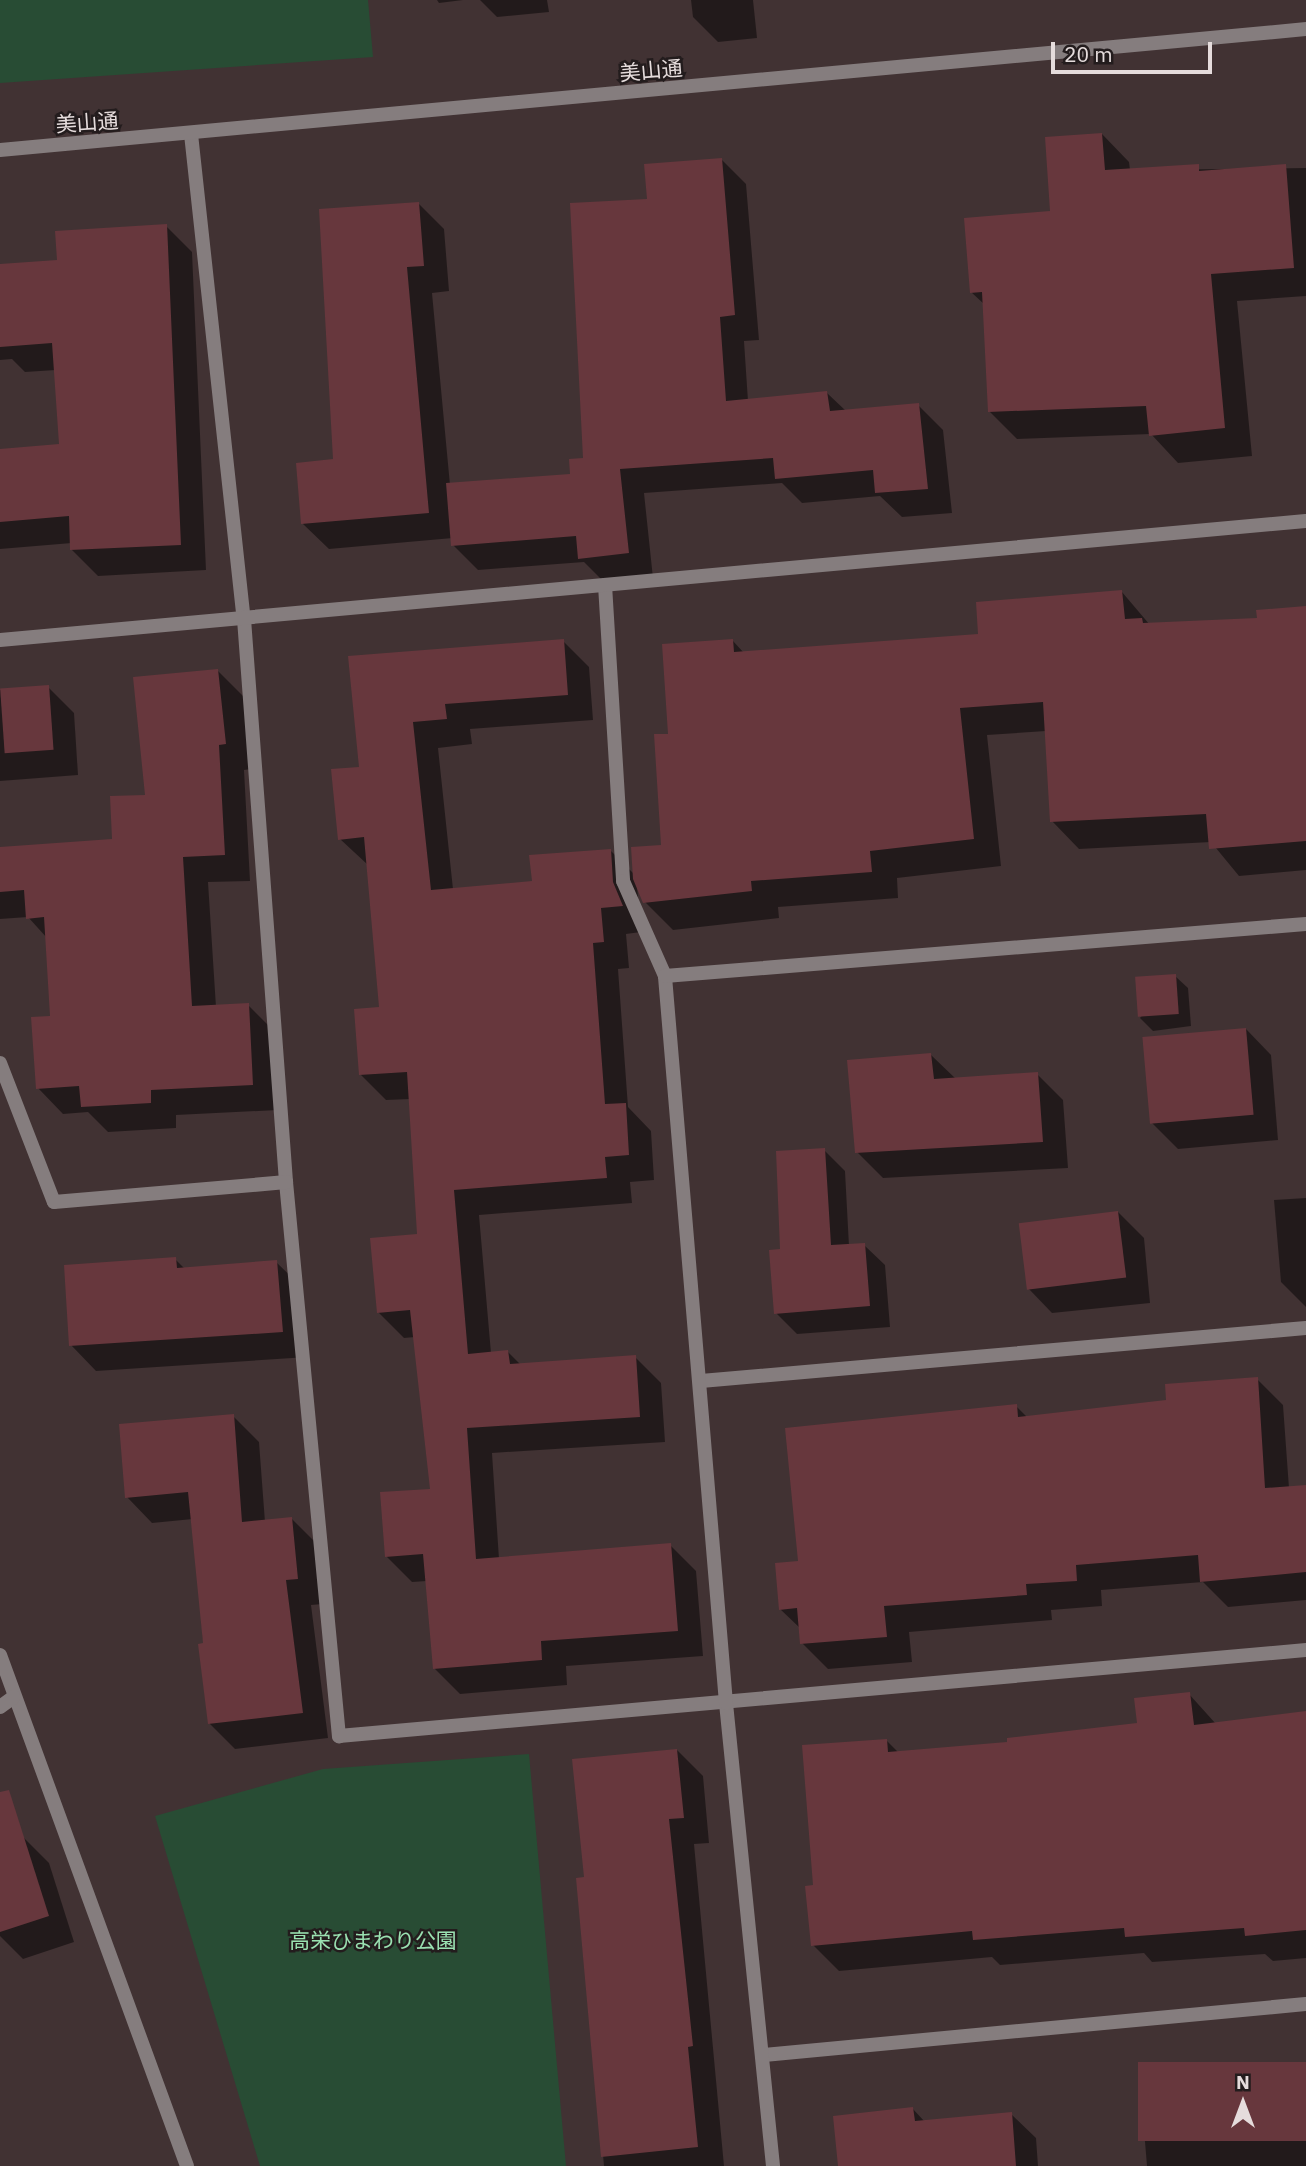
<!DOCTYPE html>
<meta charset="utf-8">
<style>
body{margin:0}
#map{position:relative;width:1306px;height:2166px;overflow:hidden;background:#413233;font-family:"IBM Plex Sans","Noto Sans JP",sans-serif}
div>[style]{position:absolute}
.green>*{inset:0;background:#284c34}
.shadow>*{inset:0;background:#0007}
.building>*{inset:0;background:#67373d;transform-origin:0 0}
.service>*{height:14px;margin:-7px;padding:0 7px;transform-origin:7px;border-radius:7px;background:#857d7e}
.minor>*{height:14px;margin:-7px;padding:0 7px;transform-origin:7px;border-radius:7px;background:#857d7e}
.tertiary>*{height:14px;margin:-7px;padding:0 7px;transform-origin:7px;border-radius:7px;background:#857d7e}
span{translate:-50% -50%;white-space:nowrap;text-align:center;line-height:1.15;-webkit-text-stroke:5px #231c1d;paint-order:stroke}
.street-label{font-size:21px;color:#e5dcdc}
.park-label{font-size:21px;color:#9ae1b1}
.north{position:absolute;left:1208px;top:2068px;width:70px;height:70px;-webkit-text-stroke:5px #231c1d;paint-order:stroke;rotate:0deg;font-size:19px;font-weight:700;line-height:28px;text-align:center;color:#e5dcdc}
.north::after{content:'';display:block;margin:auto;width:24px;height:32px;background:#e5dcdc;clip-path:polygon(50% 0,100% 100%,50% 72%,0 100%)}
.scale{position:absolute;left:1051px;top:42px;width:161px;height:32px;box-sizing:border-box;border:4px solid #e5dcdc;border-top:0;padding-left:9px;font-size:21px;line-height:24px;white-space:nowrap;color:#e5dcdc;-webkit-text-stroke:5px #231c1d;paint-order:stroke}
</style>
<div id="map">
<div class="green">
<div style="clip-path:polygon(0 0,368px 0,373px 57px,0 83px)"></div>
<div style="clip-path:polygon(529px 1754px,566px 2166px,260px 2166px,155px 1816px,323px 1769px)"></div>
</div>
<div class="shadow">
<div style="clip-path:polygon(437px 0,463px 0,439px 3px)"></div>
<div style="clip-path:polygon(480px 0,547px 0,549px 12px,497px 17px)"></div>
<div style="clip-path:polygon(691px 0,753px 0,757px 38px,718px 42px,693px 17px)"></div>
<div style="clip-path:polygon(1102px 134px,1129px 162px,1130px 170px,1306px 168px,1306px 296px,1237px 301px,1252px 456px,1178px 463px,1151px 434px,1017px 439px,990px 412px,985px 305px,971px 292px,1052px 213px)"></div>
<div style="clip-path:polygon(721px 159px,746px 184px,759px 340px,744px 341px,748px 401px,827px 393px,846px 411px,918px 405px,943px 430px,952px 513px,902px 517px,880px 496px,802px 503px,782px 483px,644px 493px,653px 578px,605px 583px,584px 562px,478px 570px,453px 545px,453px 538px,329px 549px,303px 524px,335px 461px,418px 203px,444px 229px,449px 291px,432px 293px,450px 485px,572px 475px,585px 459px,649px 201px)"></div>
<div style="clip-path:polygon(166px 226px,192px 252px,206px 570px,98px 576px,72px 550px,72px 543px,0 549px,0 450px,61px 446px,56px 370px,25px 372px,12px 359px,0 360px,0 266px,59px 261px)"></div>
<div style="clip-path:polygon(1122px 592px,1150px 625px,1259px 619px,1306px 608px,1306px 870px,1239px 876px,1211px 842px,1079px 849px,1052px 821px,1046px 731px,987px 735px,1001px 866px,897px 878px,898px 898px,778px 907px,779px 918px,673px 930px,645px 902px,637px 886px,639px 909px,648px 931px,626px 934px,629px 968px,618px 969px,628px 1107px,651px 1131px,654px 1180px,630px 1182px,632px 1203px,479px 1215px,491px 1353px,507px 1351px,521px 1365px,635px 1357px,661px 1383px,665px 1442px,492px 1453px,499px 1559px,670px 1545px,696px 1571px,703px 1656px,566px 1666px,567px 1685px,460px 1694px,434px 1668px,427px 1581px,412px 1582px,386px 1556px,432px 1490px,415px 1337px,404px 1338px,378px 1312px,419px 1236px,411px 1099px,386px 1100px,360px 1074px,381px 1009px,368px 865px,340px 839px,360px 768px,349px 658px,563px 641px,589px 667px,593px 720px,470px 729px,472px 744px,438px 748px,453px 889px,533px 883px,611px 851px,634px 874px,663px 847px,670px 735px,733px 641px,744px 653px,980px 635px)"></div>
<div style="clip-path:polygon(218px 671px,243px 696px,251px 769px,244px 770px,250px 881px,208px 882px,216px 1007px,248px 1005px,274px 1031px,278px 1110px,176px 1115px,176px 1128px,108px 1132px,88px 1112px,63px 1114px,38px 1088px,52px 1017px,47px 938px,28px 917px,0 919px,0 848px,114px 840px,147px 796px)"></div>
<div style="clip-path:polygon(48px 687px,74px 713px,78px 775px,0 781px,0 690px)"></div>
<div style="clip-path:polygon(1175px 976px,1188px 988px,1191px 1026px,1153px 1031px,1140px 1018px)"></div>
<div style="clip-path:polygon(1246px 1029px,1271px 1055px,1278px 1140px,1178px 1149px,1152px 1123px)"></div>
<div style="clip-path:polygon(931px 1055px,956px 1079px,1037px 1074px,1063px 1100px,1068px 1168px,883px 1178px,857px 1152px)"></div>
<div style="clip-path:polygon(824px 1150px,845px 1171px,849px 1246px,864px 1245px,885px 1265px,890px 1327px,797px 1334px,776px 1313px,782px 1251px)"></div>
<div style="clip-path:polygon(1306px 1198px,1306px 1307px,1281px 1282px,1274px 1200px)"></div>
<div style="clip-path:polygon(1118px 1212px,1144px 1238px,1150px 1303px,1052px 1313px,1027px 1287px)"></div>
<div style="clip-path:polygon(175px 1259px,185px 1269px,276px 1262px,302px 1287px,308px 1357px,96px 1371px,71px 1345px)"></div>
<div style="clip-path:polygon(1257px 1379px,1283px 1405px,1289px 1488px,1306px 1487px,1306px 1600px,1228px 1607px,1203px 1582px,1101px 1590px,1102px 1606px,1051px 1610px,1052px 1620px,909px 1632px,912px 1662px,828px 1669px,802px 1643px,801px 1629px,780px 1609px,800px 1562px,1016px 1406px,1028px 1418px,1168px 1402px)"></div>
<div style="clip-path:polygon(233px 1416px,259px 1442px,265px 1522px,292px 1519px,318px 1545px,323px 1604px,311px 1605px,328px 1738px,235px 1749px,210px 1724px,193px 1519px,152px 1523px,127px 1497px)"></div>
<div style="clip-path:polygon(1189px 1694px,1216px 1724px,1306px 1718px,1306px 1958px,1273px 1961px,1265px 1954px,1152px 1962px,1144px 1953px,1000px 1965px,992px 1957px,839px 1971px,813px 1945px,814px 1887px,887px 1741px,899px 1753px,1009px 1744px,1139px 1724px)"></div>
<div style="clip-path:polygon(677px 1750px,703px 1776px,709px 1843px,694px 1844px,724px 2166px,604px 2166px,578px 1879px,586px 1879px)"></div>
<div style="clip-path:polygon(23px 1837px,49px 1863px,74px 1942px,23px 1959px,0 1936px,0 1844px)"></div>
<div style="clip-path:polygon(1306px 2066px,1306px 2166px,1147px 2166px,1140px 2081px)"></div>
<div style="clip-path:polygon(913px 2109px,925px 2122px,1011px 2114px,1036px 2138px,1038px 2166px,840px 2166px)"></div>
</div>
<div class="building">
<div style="clip-path:polygon(1102px 133px,1105px 170px,1199px 164px,1199px 171px,1286px 164px,1294px 268px,1211px 274px,1225px 428px,1149px 436px,1146px 406px,988px 412px,982px 292px,970px 293px,964px 218px,1050px 211px,1045px 137px)"></div>
<div style="clip-path:polygon(722px 158px,735px 315px,720px 317px,726px 401px,827px 391px,830px 411px,919px 403px,928px 489px,875px 493px,873px 470px,775px 479px,773px 458px,620px 469px,629px 553px,578px 559px,576px 536px,451px 546px,446px 483px,570px 474px,569px 459px,583px 458px,570px 203px,647px 199px,644px 164px)"></div>
<div style="clip-path:polygon(419px 202px,424px 266px,407px 267px,429px 513px,301px 524px,296px 463px,333px 459px,319px 209px)"></div>
<div style="clip-path:polygon(167px 224px,181px 545px,70px 550px,69px 516px,0 522px,0 449px,59px 444px,52px 343px,0 347px,0 264px,57px 260px,55px 231px)"></div>
<div style="clip-path:polygon(1122px 590px,1125px 619px,1142px 618px,1143px 623px,1257px 618px,1256px 610px,1306px 606px,1306px 841px,1209px 849px,1206px 814px,1050px 822px,1043px 702px,960px 708px,974px 839px,870px 851px,872px 872px,751px 881px,752px 891px,643px 903px,633px 879px,631px 847px,661px 845px,654px 734px,668px 734px,662px 644px,733px 639px,734px 652px,978px 634px,976px 602px)"></div>
<div style="clip-path:polygon(564px 639px,568px 695px,445px 704px,447px 719px,413px 722px,431px 890px,532px 881px,529px 855px,611px 849px,613px 882px,623px 906px,601px 908px,604px 942px,593px 943px,605px 1104px,626px 1103px,629px 1155px,605px 1157px,607px 1178px,454px 1190px,468px 1354px,508px 1350px,510px 1364px,636px 1355px,640px 1417px,467px 1428px,476px 1559px,671px 1543px,678px 1631px,541px 1641px,542px 1660px,433px 1669px,423px 1554px,385px 1557px,380px 1492px,430px 1489px,410px 1310px,377px 1313px,370px 1238px,417px 1234px,407px 1072px,359px 1075px,354px 1009px,379px 1007px,364px 837px,338px 840px,331px 769px,359px 767px,348px 656px)"></div>
<div style="clip-path:polygon(218px 669px,226px 744px,219px 745px,225px 855px,183px 857px,192px 1006px,249px 1003px,253px 1085px,151px 1090px,151px 1103px,81px 1107px,79px 1086px,36px 1089px,31px 1017px,50px 1016px,44px 917px,26px 919px,24px 890px,0 892px,0 847px,112px 839px,110px 796px,145px 795px,133px 677px)"></div>
<div style="left:49px;top:685px;width:65px;height:49px;rotate:86deg"></div>
<div style="left:1176px;top:974px;width:40px;height:41px;rotate:86deg"></div>
<div style="left:1246px;top:1028px;width:87px;height:104px;rotate:85deg"></div>
<div style="clip-path:polygon(931px 1053px,934px 1079px,1038px 1072px,1043px 1142px,855px 1153px,847px 1060px)"></div>
<div style="clip-path:polygon(825px 1148px,831px 1245px,865px 1243px,870px 1306px,774px 1314px,769px 1250px,780px 1249px,776px 1151px)"></div>
<div style="left:1118px;top:1211px;width:67px;height:100px;rotate:83deg"></div>
<div style="clip-path:polygon(176px 1257px,177px 1268px,277px 1260px,283px 1332px,69px 1346px,64px 1265px)"></div>
<div style="clip-path:polygon(1258px 1377px,1265px 1488px,1306px 1485px,1306px 1572px,1200px 1582px,1198px 1555px,1076px 1565px,1077px 1581px,1026px 1584px,1027px 1595px,884px 1606px,887px 1637px,800px 1644px,797px 1608px,779px 1610px,775px 1563px,798px 1561px,785px 1428px,1017px 1404px,1018px 1417px,1166px 1400px,1165px 1384px)"></div>
<div style="clip-path:polygon(234px 1414px,242px 1522px,292px 1517px,298px 1579px,286px 1580px,303px 1713px,208px 1724px,198px 1644px,203px 1643px,188px 1492px,125px 1498px,119px 1424px)"></div>
<div style="clip-path:polygon(1190px 1692px,1194px 1725px,1306px 1711px,1306px 1930px,1245px 1936px,1244px 1928px,1125px 1937px,1124px 1928px,973px 1940px,972px 1931px,811px 1946px,805px 1886px,813px 1885px,802px 1745px,887px 1739px,888px 1752px,1007px 1742px,1007px 1738px,1137px 1723px,1134px 1698px)"></div>
<div style="clip-path:polygon(677px 1749px,684px 1818px,669px 1819px,693px 2046px,688px 2047px,698px 2147px,601px 2157px,576px 1878px,584px 1877px,572px 1759px)"></div>
<div style="clip-path:polygon(9px 1790px,49px 1916px,0 1932px,0 1792px)"></div>
<div style="left:1306px;top:2062px;width:79px;height:168px;rotate:90deg"></div>
<div style="clip-path:polygon(913px 2107px,915px 2121px,1012px 2112px,1016px 2166px,838px 2166px,833px 2116px)"></div>
</div>
<div class="service">
<div style="left:605px;top:585px;width:297px;rotate:86.5deg"></div>
<div style="left:623px;top:881px;width:104px;rotate:66.1deg"></div>
</div>
<div class="minor">
<div style="left:191px;top:134px;width:488px;rotate:83.8deg"></div>
<div style="left:244px;top:619px;width:565px;rotate:85.73deg"></div>
<div style="left:286px;top:1182px;width:557px;rotate:84.54deg"></div>
<div style="left:339px;top:1736px;width:971px;rotate:-5.08deg"></div>
<div style="left:0;top:640px;width:1311px;rotate:-5.21deg"></div>
<div style="left:0;top:1063px;width:149px;rotate:68.8deg"></div>
<div style="left:54px;top:1202px;width:233px;rotate:-4.9deg"></div>
<div style="left:701px;top:1381px;width:607px;rotate:-5.01deg"></div>
<div style="left:0;top:1655px;width:544px;rotate:69.9deg"></div>
<div style="left:0;top:1707px;width:17px;rotate:-36deg"></div>
<div style="left:764px;top:2055px;width:544px;rotate:-5.38deg"></div>
<div style="left:773px;top:2166px;width:465px;rotate:-95.8deg"></div>
<div style="left:726px;top:1703px;width:730px;rotate:-94.8deg"></div>
<div style="left:665px;top:976px;width:643px;rotate:-4.64deg"></div>
</div>
<div class="tertiary">
<div style="left:0;top:150px;width:1312px;rotate:-5.29deg"></div>
</div>
<div class="street-label">
<span style="left:651px;top:70px;rotate:-5deg">美山通</span>
<span style="left:87px;top:122px;rotate:-4deg">美山通</span>
</div>
<div class="park-label">
<span style="left:373px;top:1940px">高栄ひまわり公園</span>
</div>
<div class="north">N</div>
<div class="scale">20 m</div>
</div>
